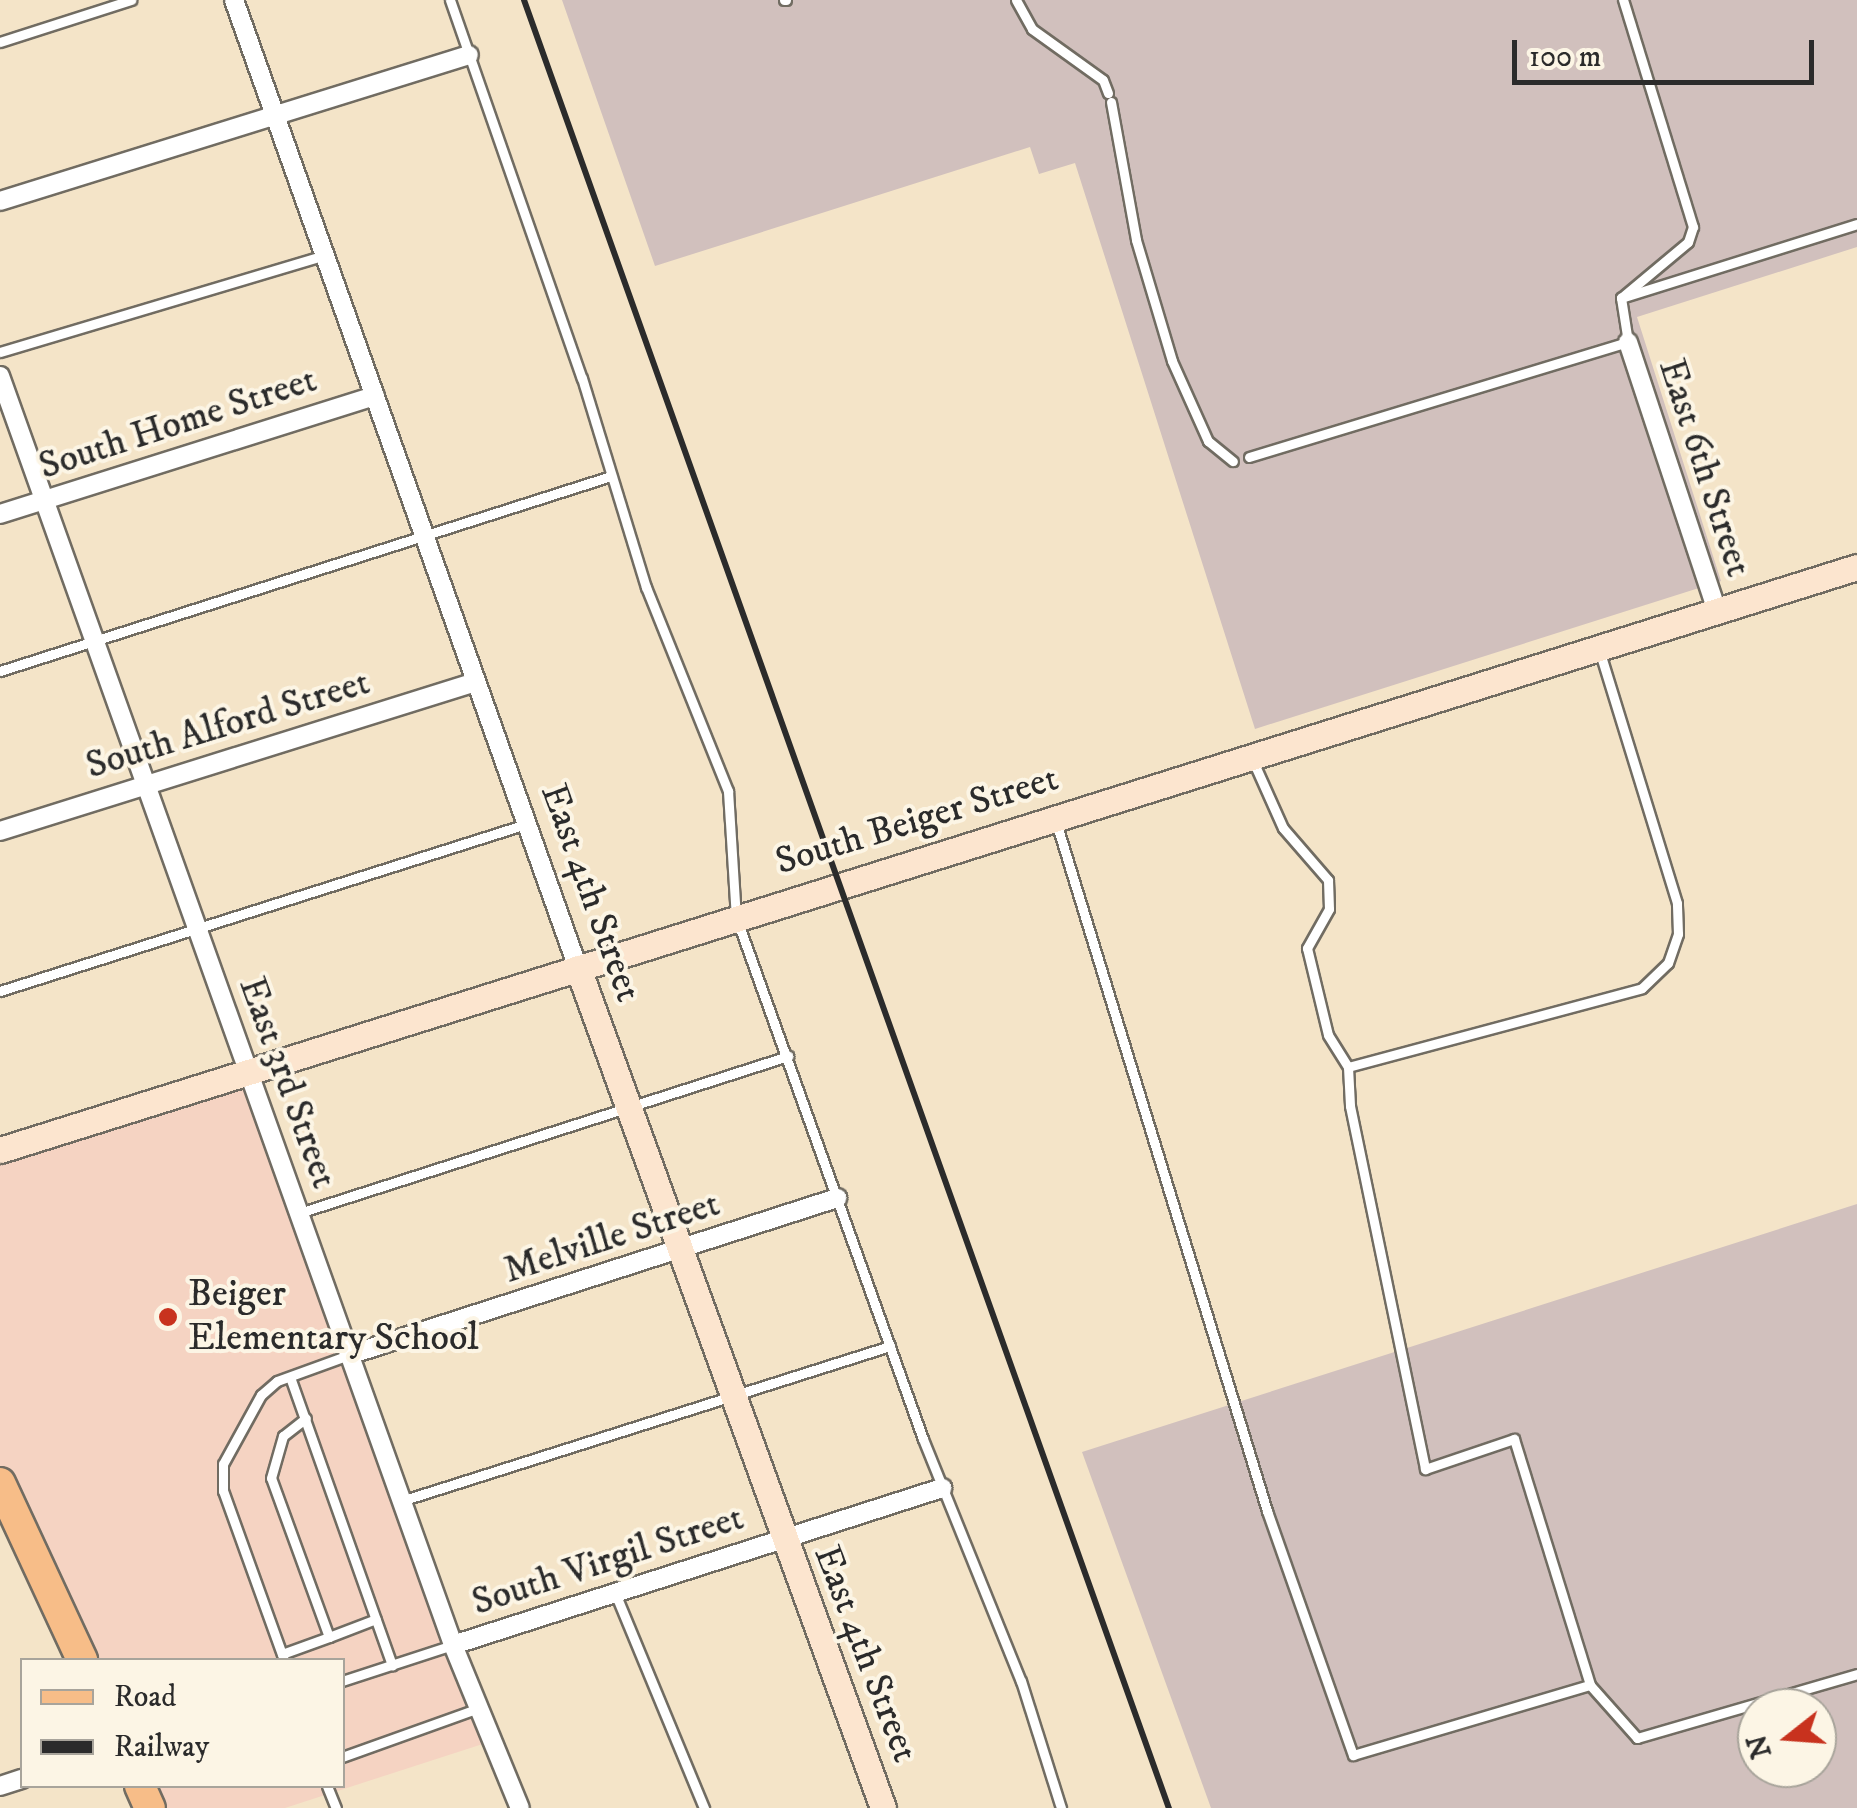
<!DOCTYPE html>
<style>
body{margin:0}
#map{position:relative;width:1857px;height:1808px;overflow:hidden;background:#f4e4c8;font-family:"IM FELL DW Pica",serif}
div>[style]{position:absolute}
.built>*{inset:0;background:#f5d3c2}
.industrial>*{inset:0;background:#d1c0bd}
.roads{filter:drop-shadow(2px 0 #716c62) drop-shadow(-2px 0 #716c62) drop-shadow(0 2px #716c62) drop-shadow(0 -2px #716c62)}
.lane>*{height:9px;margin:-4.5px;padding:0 4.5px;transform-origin:4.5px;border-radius:4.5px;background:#fff}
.street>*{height:18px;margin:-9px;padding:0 9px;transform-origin:9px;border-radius:9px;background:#fff}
.secondary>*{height:25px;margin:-12.5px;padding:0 12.5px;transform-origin:12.5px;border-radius:12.5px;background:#fce5cf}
.primary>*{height:30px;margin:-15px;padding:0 15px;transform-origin:15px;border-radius:15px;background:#f7bd88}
.rail>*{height:6px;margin:-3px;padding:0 3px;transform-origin:3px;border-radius:3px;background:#2b2b2b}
.dots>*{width:28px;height:28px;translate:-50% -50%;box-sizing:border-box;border:5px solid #fcf5e5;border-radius:50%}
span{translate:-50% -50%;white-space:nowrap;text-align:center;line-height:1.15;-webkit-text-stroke:8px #fcf5e5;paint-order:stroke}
.street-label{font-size:38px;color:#2b2b2b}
.poi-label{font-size:38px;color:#2b2b2b}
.left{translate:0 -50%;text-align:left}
.legend{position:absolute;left:20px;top:1658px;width:325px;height:130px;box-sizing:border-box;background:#fcf5e5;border:2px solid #a8a49b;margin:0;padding:12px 18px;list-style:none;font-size:30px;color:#2b2b2b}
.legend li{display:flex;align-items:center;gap:20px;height:50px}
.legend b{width:50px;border:2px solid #a8a49b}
.north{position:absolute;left:1737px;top:1688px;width:100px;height:100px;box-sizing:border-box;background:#fcf5e5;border:2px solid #a8a49b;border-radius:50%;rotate:253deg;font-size:28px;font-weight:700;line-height:40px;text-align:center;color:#2b2b2b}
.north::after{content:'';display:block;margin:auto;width:35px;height:45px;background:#c8321e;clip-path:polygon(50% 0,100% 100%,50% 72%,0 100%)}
.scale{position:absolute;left:1512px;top:40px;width:302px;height:45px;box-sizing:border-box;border:5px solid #2b2b2b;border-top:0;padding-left:12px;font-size:30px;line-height:35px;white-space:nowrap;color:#2b2b2b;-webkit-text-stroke:8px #fcf5e5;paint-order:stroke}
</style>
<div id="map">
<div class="built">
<div style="clip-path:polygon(249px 1073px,492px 1741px,285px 1808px,150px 1808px,140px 1786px,342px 1786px,342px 1660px,82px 1660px,0 1483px,0 1151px)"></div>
</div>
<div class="industrial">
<div style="clip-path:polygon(562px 0,1857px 0,1857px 247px,1637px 317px,1721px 581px,1255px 729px,1075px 163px,1039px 174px,1030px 147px,655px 266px)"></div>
<div style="clip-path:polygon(evenodd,1857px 1204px,1857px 1808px,1211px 1808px,1082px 1452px,1857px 1204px,1757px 1708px,1817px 1708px,1817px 1768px,1757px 1768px,1757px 1708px)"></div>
</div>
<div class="roads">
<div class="lane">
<div style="left:450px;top:0;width:400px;rotate:70.8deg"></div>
<div style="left:582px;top:378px;width:219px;rotate:73deg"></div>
<div style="left:646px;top:587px;width:220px;rotate:68.1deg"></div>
<div style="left:728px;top:791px;width:126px;rotate:86.4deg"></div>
<div style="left:736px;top:917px;width:554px;rotate:70.29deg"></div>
<div style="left:923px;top:1439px;width:261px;rotate:68deg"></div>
<div style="left:1021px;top:1681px;width:133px;rotate:72.5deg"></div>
<div style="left:784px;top:0;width:2px"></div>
<div style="left:1016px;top:0;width:33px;rotate:61deg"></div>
<div style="left:1032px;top:29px;width:87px;rotate:35.7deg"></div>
<div style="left:1103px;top:80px;width:14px;rotate:69deg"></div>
<div style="left:0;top:42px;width:138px;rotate:-17.8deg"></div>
<div style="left:1111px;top:102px;width:140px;rotate:79.7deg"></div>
<div style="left:1136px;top:240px;width:126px;rotate:73.4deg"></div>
<div style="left:1172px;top:361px;width:88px;rotate:65.8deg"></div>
<div style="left:1208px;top:441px;width:32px;rotate:39deg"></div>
<div style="left:1621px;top:298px;width:247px;rotate:-17.4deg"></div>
<div style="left:0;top:352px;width:337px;rotate:-16.6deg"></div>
<div style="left:1249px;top:457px;width:396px;rotate:-16.9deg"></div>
<div style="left:1628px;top:342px;width:45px;rotate:-99deg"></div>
<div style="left:1621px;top:298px;width:87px;rotate:-39.9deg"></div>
<div style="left:1688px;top:242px;width:16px;rotate:-72deg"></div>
<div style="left:1693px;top:227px;width:238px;rotate:-107.1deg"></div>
<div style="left:0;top:671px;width:641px;rotate:-17.7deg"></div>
<div style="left:1253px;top:761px;width:73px;rotate:65.9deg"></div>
<div style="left:1283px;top:828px;width:69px;rotate:49.1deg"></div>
<div style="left:1328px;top:880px;width:29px;rotate:88deg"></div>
<div style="left:1329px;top:909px;width:45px;rotate:119.4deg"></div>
<div style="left:1307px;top:948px;width:89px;rotate:76.4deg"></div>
<div style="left:1328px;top:1035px;width:38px;rotate:58deg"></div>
<div style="left:1348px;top:1067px;width:304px;rotate:-15deg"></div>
<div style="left:1642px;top:988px;width:36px;rotate:-44deg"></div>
<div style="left:1668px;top:963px;width:31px;rotate:-71deg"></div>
<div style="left:1678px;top:934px;width:31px;rotate:-92deg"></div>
<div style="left:1677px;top:903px;width:263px;rotate:-107.1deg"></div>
<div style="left:1056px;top:822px;width:721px;rotate:72.97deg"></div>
<div style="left:1267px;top:1511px;width:259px;rotate:70.6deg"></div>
<div style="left:1353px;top:1755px;width:247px;rotate:-16.5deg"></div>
<div style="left:1590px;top:1685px;width:71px;rotate:48.4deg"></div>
<div style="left:1637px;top:1738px;width:229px;rotate:-16.2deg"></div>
<div style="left:0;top:991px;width:552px;rotate:-17.61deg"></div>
<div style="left:1348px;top:1067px;width:39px;rotate:87deg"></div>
<div style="left:1350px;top:1106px;width:371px;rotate:78.3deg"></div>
<div style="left:1425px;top:1469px;width:94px;rotate:-18.6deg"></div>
<div style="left:1514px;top:1439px;width:257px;rotate:72.8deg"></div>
<div style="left:299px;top:1213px;width:514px;rotate:-17.8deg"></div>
<div style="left:290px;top:1377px;width:306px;rotate:70.5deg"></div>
<div style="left:401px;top:1501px;width:513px;rotate:-17.59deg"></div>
<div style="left:615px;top:1593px;width:233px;rotate:67.5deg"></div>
<div style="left:329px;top:1637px;width:50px;rotate:-21deg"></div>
<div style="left:282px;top:1654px;width:50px;rotate:-19.9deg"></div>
<div style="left:329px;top:1637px;width:169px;rotate:-110deg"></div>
<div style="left:271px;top:1478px;width:44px;rotate:-74.1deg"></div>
<div style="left:283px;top:1436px;width:29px;rotate:-38deg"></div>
<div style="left:284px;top:1660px;width:180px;rotate:-109.8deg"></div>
<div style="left:223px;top:1491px;width:27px;rotate:-90deg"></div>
<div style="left:223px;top:1464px;width:79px;rotate:-61.2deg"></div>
<div style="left:261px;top:1395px;width:21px;rotate:-41deg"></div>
<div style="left:277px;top:1381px;width:77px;rotate:-19.9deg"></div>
<div style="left:342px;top:1681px;width:117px;rotate:-18deg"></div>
<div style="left:342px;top:1757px;width:145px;rotate:-19.7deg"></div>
<div style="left:327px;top:1786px;width:24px;rotate:68deg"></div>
</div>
<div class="street">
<div style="left:234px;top:0;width:1027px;rotate:70.44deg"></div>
<div style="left:0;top:201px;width:491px;rotate:-17.3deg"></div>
<div style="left:1628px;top:342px;width:287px;rotate:71.7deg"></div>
<div style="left:0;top:376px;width:1347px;rotate:70.35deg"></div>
<div style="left:453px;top:1645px;width:176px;rotate:67.7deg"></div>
<div style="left:0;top:514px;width:393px;rotate:-17.5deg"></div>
<div style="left:0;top:831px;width:498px;rotate:-17.4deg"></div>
<div style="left:349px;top:1355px;width:513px;rotate:-17.83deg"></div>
<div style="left:453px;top:1645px;width:514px;rotate:-17.8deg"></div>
<div style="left:0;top:1786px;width:23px;rotate:-18deg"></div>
</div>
<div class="secondary">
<div style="left:578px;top:968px;width:894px;rotate:70.04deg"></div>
<div style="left:0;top:1150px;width:1946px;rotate:-17.43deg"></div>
</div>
<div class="primary">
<div style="left:0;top:1483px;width:195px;rotate:65.1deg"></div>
<div style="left:140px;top:1786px;width:24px;rotate:66deg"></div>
</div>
</div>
<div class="rail">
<div style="left:524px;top:0;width:1920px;rotate:70.37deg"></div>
</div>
<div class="dots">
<div style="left:168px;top:1317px;background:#c8321e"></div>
</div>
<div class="street-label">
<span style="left:178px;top:424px;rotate:-18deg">South Home Street</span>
<span style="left:1704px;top:468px;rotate:72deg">East 6th Street</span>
<span style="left:228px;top:725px;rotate:-17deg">South Alford Street</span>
<span style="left:917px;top:821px;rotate:-17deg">South Beiger Street</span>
<span style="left:590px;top:893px;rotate:70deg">East 4th Street</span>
<span style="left:287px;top:1083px;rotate:70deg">East 3rd Street</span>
<span style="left:612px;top:1238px;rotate:-18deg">Melville Street</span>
<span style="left:608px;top:1561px;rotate:-18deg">South Virgil Street</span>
<span style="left:865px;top:1654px;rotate:69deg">East 4th Street</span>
</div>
<div class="poi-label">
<span class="left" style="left:188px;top:1317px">Beiger<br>Elementary School</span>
</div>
<ul class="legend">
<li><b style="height:12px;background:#f7bd88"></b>Road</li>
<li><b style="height:12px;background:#2b2b2b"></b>Railway</li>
</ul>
<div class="north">N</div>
<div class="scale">100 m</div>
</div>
